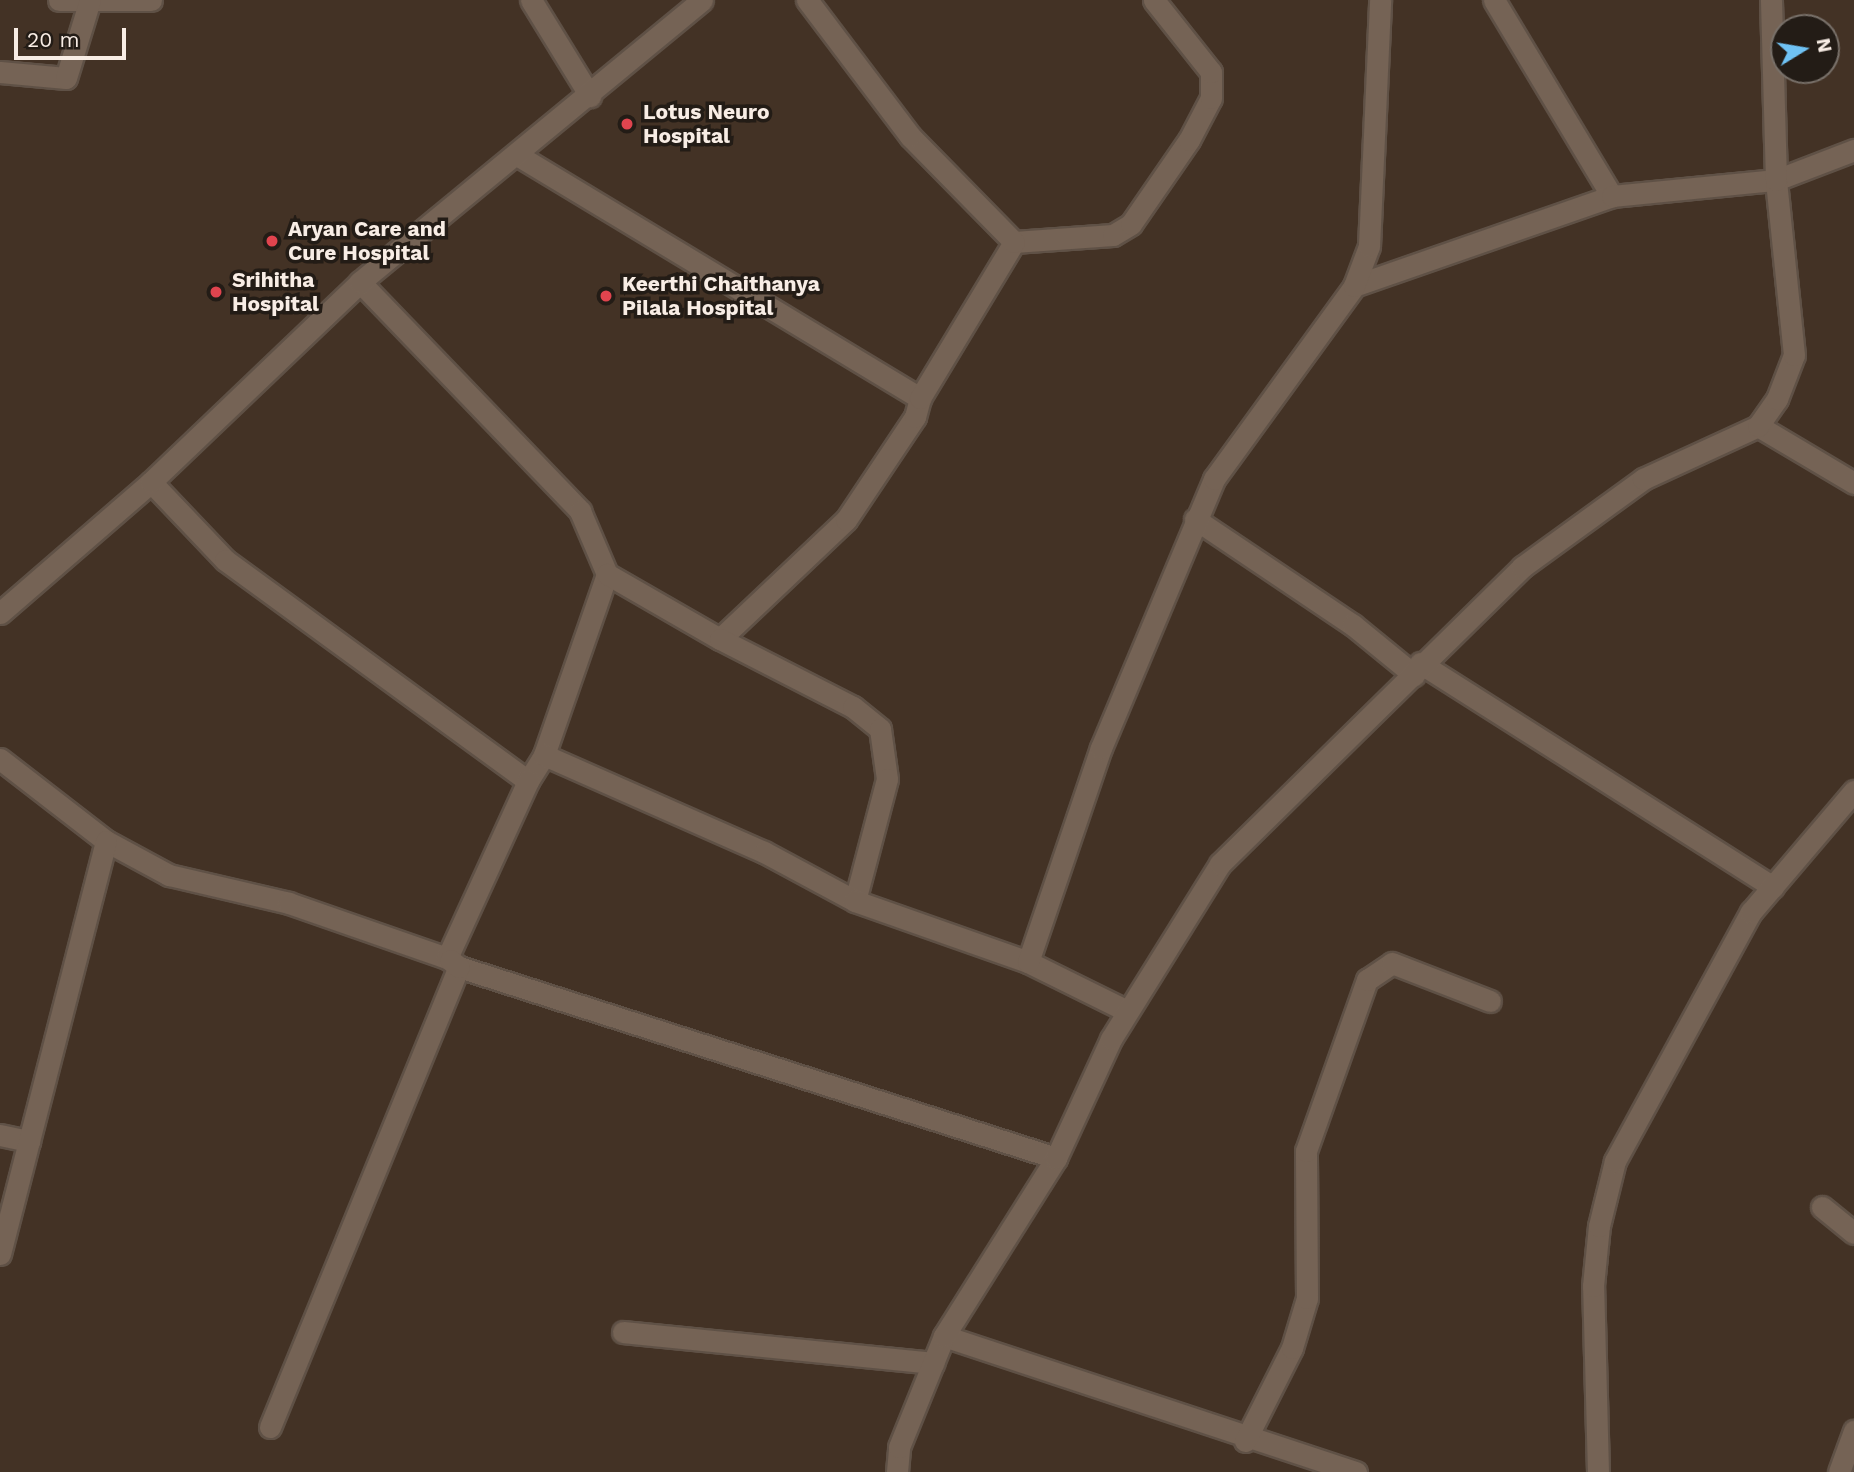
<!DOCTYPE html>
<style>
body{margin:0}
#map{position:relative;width:1854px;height:1472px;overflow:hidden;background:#433225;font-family:"Work Sans",sans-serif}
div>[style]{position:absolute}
.roads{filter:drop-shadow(2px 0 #5f5146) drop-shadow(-2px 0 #5f5146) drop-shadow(0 2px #5f5146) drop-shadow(0 -2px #5f5146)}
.minor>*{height:21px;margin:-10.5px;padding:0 10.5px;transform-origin:10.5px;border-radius:10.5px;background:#756355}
.dots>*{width:19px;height:19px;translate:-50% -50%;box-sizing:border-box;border:4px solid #231c16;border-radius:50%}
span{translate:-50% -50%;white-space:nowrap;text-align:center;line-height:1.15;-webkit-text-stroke:7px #231c16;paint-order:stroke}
.poi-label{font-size:21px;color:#f8ede5;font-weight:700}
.left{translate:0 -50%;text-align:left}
.north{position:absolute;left:1770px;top:14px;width:70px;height:70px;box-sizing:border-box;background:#231c16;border:2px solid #787069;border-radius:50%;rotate:79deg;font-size:19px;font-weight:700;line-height:28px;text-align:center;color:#f8ede5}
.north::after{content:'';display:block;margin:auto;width:24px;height:32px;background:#6fc2f4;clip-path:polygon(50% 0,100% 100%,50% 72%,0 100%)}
.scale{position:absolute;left:14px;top:28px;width:112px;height:32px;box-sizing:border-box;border:4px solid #f8ede5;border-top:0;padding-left:9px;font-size:21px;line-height:24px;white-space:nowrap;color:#f8ede5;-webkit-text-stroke:5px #231c16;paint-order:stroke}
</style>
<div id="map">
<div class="roads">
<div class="minor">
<div style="left:59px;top:0;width:92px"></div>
<div style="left:531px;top:0;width:113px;rotate:58.4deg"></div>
<div style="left:1494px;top:0;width:229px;rotate:59deg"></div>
<div style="left:0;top:72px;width:66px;rotate:5.2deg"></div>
<div style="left:66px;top:78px;width:82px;rotate:-72.9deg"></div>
<div style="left:517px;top:155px;width:471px;rotate:31.1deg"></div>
<div style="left:1014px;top:242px;width:99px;rotate:-4deg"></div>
<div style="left:1113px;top:235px;width:21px;rotate:-31deg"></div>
<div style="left:1131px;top:224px;width:102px;rotate:-55.4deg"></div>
<div style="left:1189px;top:140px;width:47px;rotate:-62.4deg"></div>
<div style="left:1211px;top:98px;width:26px;rotate:-90deg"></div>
<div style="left:1211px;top:72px;width:92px;rotate:-128.4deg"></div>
<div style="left:360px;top:282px;width:318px;rotate:46.1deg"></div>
<div style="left:580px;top:511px;width:69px;rotate:66.8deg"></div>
<div style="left:1354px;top:286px;width:273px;rotate:-19.2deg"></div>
<div style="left:1612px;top:196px;width:165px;rotate:-5.6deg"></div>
<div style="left:1776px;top:180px;width:84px;rotate:-21deg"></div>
<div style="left:1758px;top:426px;width:112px;rotate:30.7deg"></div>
<div style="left:151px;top:482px;width:108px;rotate:46.5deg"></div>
<div style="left:225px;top:560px;width:375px;rotate:36.1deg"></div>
<div style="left:528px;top:781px;width:31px;rotate:-58deg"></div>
<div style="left:544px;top:755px;width:192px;rotate:-70.8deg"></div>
<div style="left:607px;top:574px;width:130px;rotate:29.9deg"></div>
<div style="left:720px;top:639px;width:173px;rotate:-43.4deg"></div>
<div style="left:846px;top:520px;width:124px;rotate:-56.2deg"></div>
<div style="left:915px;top:417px;width:20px;rotate:-75deg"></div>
<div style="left:920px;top:398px;width:182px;rotate:-58.9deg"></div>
<div style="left:1014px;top:242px;width:148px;rotate:-134.5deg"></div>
<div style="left:910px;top:136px;width:171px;rotate:-127.1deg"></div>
<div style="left:1195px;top:519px;width:190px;rotate:33.9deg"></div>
<div style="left:1353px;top:625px;width:79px;rotate:39.3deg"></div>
<div style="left:0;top:613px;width:200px;rotate:-40.9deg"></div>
<div style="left:151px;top:482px;width:289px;rotate:-43.7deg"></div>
<div style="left:360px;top:282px;width:443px;rotate:-39.5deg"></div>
<div style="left:720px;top:639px;width:149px;rotate:27.1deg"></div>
<div style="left:853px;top:707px;width:35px;rotate:39deg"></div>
<div style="left:880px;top:729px;width:50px;rotate:82deg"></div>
<div style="left:887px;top:779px;width:126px;rotate:104.7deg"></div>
<div style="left:1420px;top:663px;width:418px;rotate:32.4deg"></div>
<div style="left:544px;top:755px;width:240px;rotate:23.8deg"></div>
<div style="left:764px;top:852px;width:103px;rotate:28.3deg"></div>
<div style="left:855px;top:901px;width:183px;rotate:19.4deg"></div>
<div style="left:1028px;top:962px;width:110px;rotate:26.3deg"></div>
<div style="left:0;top:759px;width:134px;rotate:37.7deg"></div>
<div style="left:106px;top:841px;width:72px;rotate:28.4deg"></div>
<div style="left:169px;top:875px;width:123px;rotate:13.1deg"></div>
<div style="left:289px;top:903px;width:167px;rotate:19.2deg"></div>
<div style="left:447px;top:958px;width:195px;rotate:-65.4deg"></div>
<div style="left:1028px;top:962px;width:226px;rotate:-71.2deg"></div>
<div style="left:1101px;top:748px;width:292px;rotate:-67.2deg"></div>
<div style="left:1214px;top:479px;width:238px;rotate:-54deg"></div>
<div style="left:1354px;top:286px;width:43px;rotate:-69.4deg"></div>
<div style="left:1369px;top:246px;width:246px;rotate:-87.4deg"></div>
<div style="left:459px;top:967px;width:627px;rotate:17.74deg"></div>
<div style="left:0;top:1135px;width:30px;rotate:12deg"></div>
<div style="left:1822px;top:1207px;width:41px;rotate:39.1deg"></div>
<div style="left:0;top:1254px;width:426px;rotate:-75.6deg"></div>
<div style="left:623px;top:1332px;width:312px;rotate:5.7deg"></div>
<div style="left:944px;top:1336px;width:434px;rotate:18.3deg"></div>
<div style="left:270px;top:1427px;width:497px;rotate:-67.7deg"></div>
<div style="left:459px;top:967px;width:11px;rotate:-142deg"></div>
<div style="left:1245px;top:1441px;width:104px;rotate:-63.2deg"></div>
<div style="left:1292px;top:1348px;width:52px;rotate:-73.3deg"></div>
<div style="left:1307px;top:1298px;width:147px;rotate:-90.4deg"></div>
<div style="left:1306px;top:1151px;width:182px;rotate:-70.4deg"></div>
<div style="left:1367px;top:980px;width:30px;rotate:-34deg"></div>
<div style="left:1392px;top:963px;width:105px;rotate:21.2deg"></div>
<div style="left:897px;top:1472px;width:25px;rotate:-85deg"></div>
<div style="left:899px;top:1447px;width:120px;rotate:-67.9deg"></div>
<div style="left:944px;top:1336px;width:210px;rotate:-57.8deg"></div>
<div style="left:1056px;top:1158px;width:131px;rotate:-65.2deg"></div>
<div style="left:1111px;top:1039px;width:206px;rotate:-58.1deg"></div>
<div style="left:1220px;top:864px;width:424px;rotate:-44.5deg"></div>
<div style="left:1522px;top:567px;width:150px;rotate:-36deg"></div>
<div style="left:1643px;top:479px;width:127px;rotate:-24.7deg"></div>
<div style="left:1758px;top:426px;width:33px;rotate:-55deg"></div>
<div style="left:1777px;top:399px;width:47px;rotate:-68.9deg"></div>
<div style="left:1794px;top:355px;width:176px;rotate:-95.9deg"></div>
<div style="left:1776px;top:180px;width:180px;rotate:-91.6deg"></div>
<div style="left:1598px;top:1472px;width:186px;rotate:-91.5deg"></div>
<div style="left:1593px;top:1286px;width:60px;rotate:-84.3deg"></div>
<div style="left:1599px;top:1226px;width:67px;rotate:-76.2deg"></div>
<div style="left:1615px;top:1161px;width:284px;rotate:-61.4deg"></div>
<div style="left:1751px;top:912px;width:159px;rotate:-49.6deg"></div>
<div style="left:1839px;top:1472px;width:44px;rotate:-69.9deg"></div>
</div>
</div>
<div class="dots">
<div style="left:627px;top:124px;background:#e0444e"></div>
<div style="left:272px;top:241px;background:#e0444e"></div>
<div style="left:216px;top:292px;background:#e0444e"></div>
<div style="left:606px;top:296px;background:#e0444e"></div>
</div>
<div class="poi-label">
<span class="left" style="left:643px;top:124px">Lotus Neuro<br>Hospital</span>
<span class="left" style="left:288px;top:241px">Aryan Care and<br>Cure Hospital</span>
<span class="left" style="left:232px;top:292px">Srihitha<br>Hospital</span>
<span class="left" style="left:622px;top:296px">Keerthi Chaithanya<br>Pilala Hospital</span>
</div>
<div class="north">N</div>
<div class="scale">20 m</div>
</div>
